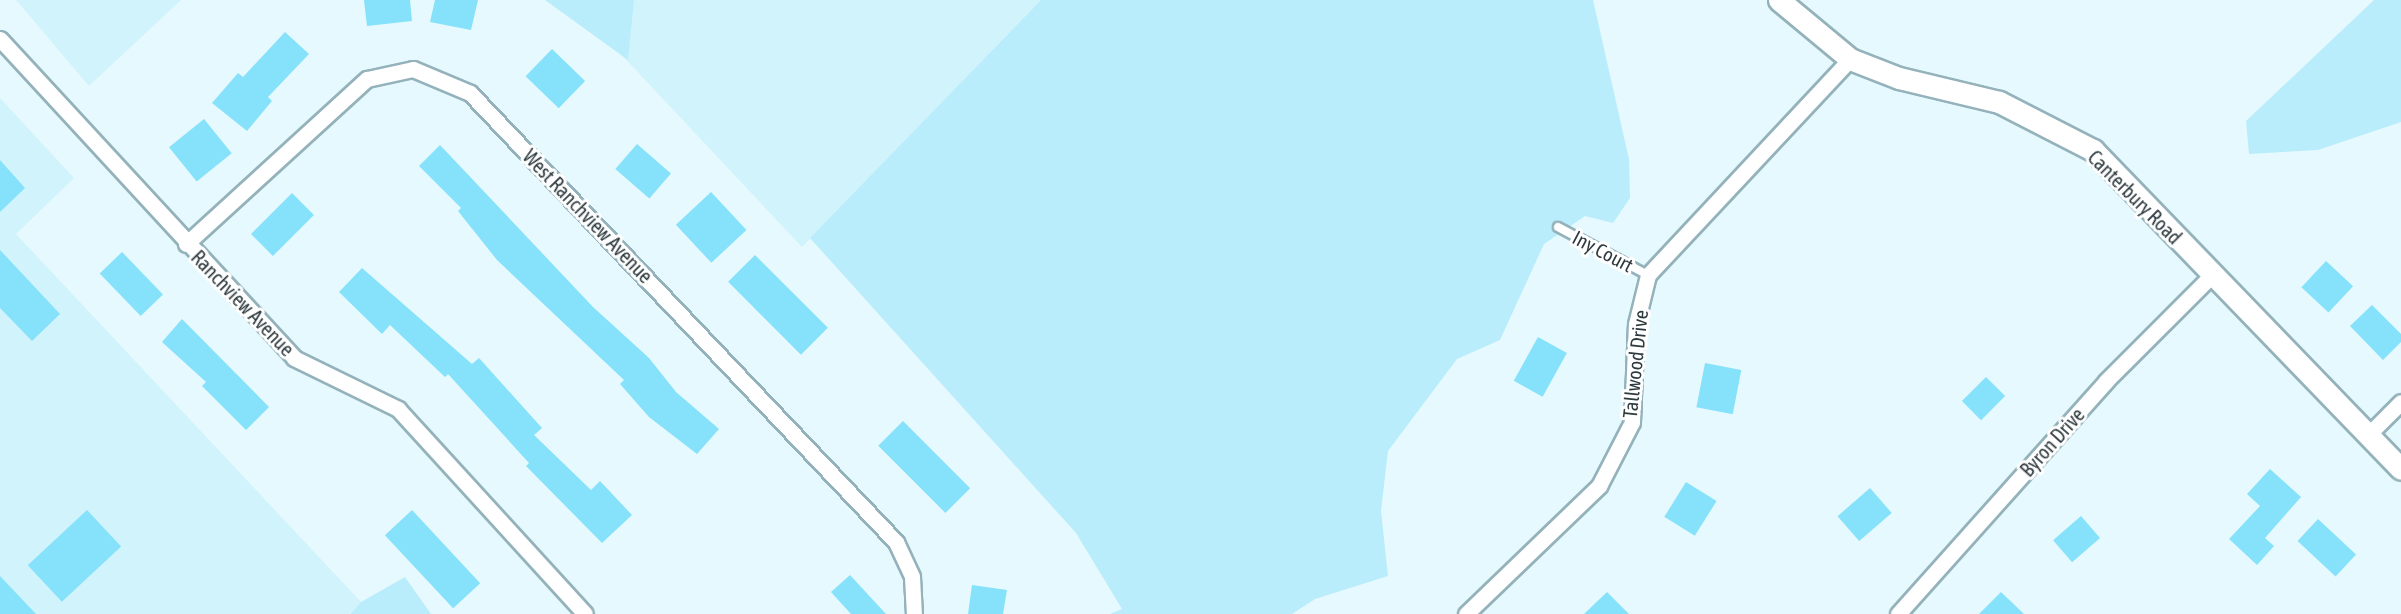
<!DOCTYPE html>
<style>
body{margin:0}
#map{position:relative;width:2401px;height:614px;overflow:hidden;background:#e6f9fe;font-family:"Asap Condensed",sans-serif}
div>[style]{position:absolute}
.built>*{inset:0;background:#d1f3fc}
.green>*{inset:0;background:#baedfb}
.building>*{inset:0;background:#85e2fa;transform-origin:0 0}
.roads{filter:drop-shadow(2px 0 #94b2bb) drop-shadow(-2px 0 #94b2bb) drop-shadow(0 2px #94b2bb) drop-shadow(0 -2px #94b2bb)}
.lane>*{height:8px;margin:-4px;padding:0 4px;transform-origin:4px;border-radius:4px;background:#fff}
.street>*{height:15px;margin:-7.5px;padding:0 7.5px;transform-origin:7.5px;border-radius:7.5px;background:#fff}
.secondary>*{height:21px;margin:-10.5px;padding:0 10.5px;transform-origin:10.5px;border-radius:10.5px;background:#fff}
span{translate:-50% -50%;white-space:nowrap;text-align:center;line-height:1.15;-webkit-text-stroke:6px #fff;paint-order:stroke}
.street-label{font-size:20px;color:#2e3a3e}
</style>
<div id="map">
<div class="built">
<div style="clip-path:polygon(16px 0,181px 0,89px 86px)"></div>
<div style="clip-path:polygon(570px 0,1041px 0,802px 247px)"></div>
<div style="clip-path:polygon(0 98px,74px 178px,16px 234px,361px 602px,349px 614px,0 614px)"></div>
</div>
<div class="green">
<div style="clip-path:polygon(545px 0,634px 0,628px 60px)"></div>
<div style="clip-path:polygon(1041px 0,1593px 0,1629px 159px,1630px 198px,1613px 223px,1585px 216px,1544px 244px,1500px 340px,1457px 359px,1388px 451px,1381px 511px,1388px 576px,1315px 599px,1292px 614px,1110px 614px,1122px 609px,1076px 533px,810px 238px)"></div>
<div style="clip-path:polygon(2374px 0,2401px 0,2401px 122px,2318px 150px,2249px 154px,2246px 121px)"></div>
<div style="clip-path:polygon(405px 577px,431px 614px,350px 614px,361px 602px)"></div>
</div>
<div class="building">
<div style="clip-path:polygon(364px 0,410px 0,412px 21px,367px 26px)"></div>
<div style="clip-path:polygon(435px 0,478px 0,471px 30px,430px 22px)"></div>
<div style="clip-path:polygon(285px 32px,309px 54px,268px 97px,272px 101px,247px 131px,212px 103px,238px 73px,243px 77px)"></div>
<div style="left:552px;top:49px;width:46px;height:38px;rotate:44deg"></div>
<div style="left:204px;top:119px;width:44px;height:45px;rotate:51deg"></div>
<div style="left:637px;top:144px;width:45px;height:33px;rotate:41deg"></div>
<div style="clip-path:polygon(440px 145px,593px 307px,649px 358px,676px 392px,719px 429px,697px 454px,649px 417px,620px 384px,624px 380px,497px 260px,458px 211px,461px 208px,419px 166px)"></div>
<div style="clip-path:polygon(0 160px,25px 188px,0 212px)"></div>
<div style="left:711px;top:192px;width:52px;height:48px;rotate:47deg"></div>
<div style="left:292px;top:193px;width:31px;height:58px;rotate:45deg"></div>
<div style="clip-path:polygon(0 250px,60px 314px,32px 341px,0 308px)"></div>
<div style="left:122px;top:252px;width:59px;height:31px;rotate:46deg"></div>
<div style="left:755px;top:255px;width:103px;height:38px;rotate:45deg"></div>
<div style="left:2326px;top:261px;width:37px;height:36px;rotate:43deg"></div>
<div style="clip-path:polygon(362px 268px,472px 364px,479px 358px,542px 428px,534px 435px,591px 490px,600px 481px,632px 515px,602px 543px,526px 466px,529px 463px,448px 374px,445px 377px,390px 325px,382px 334px,339px 292px)"></div>
<div style="clip-path:polygon(2372px 305px,2401px 334px,2401px 342px,2383px 360px,2350px 326px)"></div>
<div style="clip-path:polygon(182px 319px,269px 407px,246px 430px,202px 386px,206px 382px,162px 342px)"></div>
<div style="left:1538px;top:337px;width:33px;height:50px;rotate:29deg"></div>
<div style="left:1705px;top:363px;width:37px;height:45px;rotate:11deg"></div>
<div style="left:1986px;top:377px;width:27px;height:34px;rotate:45deg"></div>
<div style="left:903px;top:421px;width:95px;height:35px;rotate:45deg"></div>
<div style="clip-path:polygon(2270px 469px,2301px 497px,2265px 538px,2274px 546px,2257px 565px,2229px 539px,2260px 506px,2247px 494px)"></div>
<div style="left:1686px;top:482px;width:36px;height:41px;rotate:32deg"></div>
<div style="left:1870px;top:488px;width:33px;height:43px;rotate:49deg"></div>
<div style="left:87px;top:510px;width:50px;height:81px;rotate:47deg"></div>
<div style="left:412px;top:510px;width:100px;height:37px;rotate:47deg"></div>
<div style="left:2081px;top:516px;width:29px;height:37px;rotate:49deg"></div>
<div style="left:2318px;top:519px;width:52px;height:30px;rotate:43deg"></div>
<div style="clip-path:polygon(850px 575px,886px 614px,851px 614px,831px 592px)"></div>
<div style="clip-path:polygon(0 576px,36px 614px,0 614px)"></div>
<div style="clip-path:polygon(972px 585px,1007px 590px,1003px 614px,968px 614px)"></div>
<div style="clip-path:polygon(1607px 592px,1629px 614px,1584px 614px)"></div>
<div style="clip-path:polygon(2001px 592px,2024px 614px,1979px 614px)"></div>
</div>
<div class="roads">
<div class="lane">
<div style="left:1558px;top:227px;width:102px;rotate:28.1deg"></div>
</div>
<div class="street">
<div style="left:0;top:39px;width:434px;rotate:47.3deg"></div>
<div style="left:294px;top:358px;width:116px;rotate:26.1deg"></div>
<div style="left:398px;top:409px;width:277px;rotate:47.6deg"></div>
<div style="left:186px;top:244px;width:245px;rotate:-42.4deg"></div>
<div style="left:367px;top:79px;width:47px;rotate:-12.3deg"></div>
<div style="left:413px;top:69px;width:62px;rotate:22.8deg"></div>
<div style="left:470px;top:93px;width:619px;rotate:46.51deg"></div>
<div style="left:896px;top:542px;width:38px;rotate:65deg"></div>
<div style="left:912px;top:577px;width:37px;rotate:87deg"></div>
<div style="left:2369px;top:434px;width:45px;rotate:-45deg"></div>
<div style="left:1466px;top:614px;width:185px;rotate:-43.9deg"></div>
<div style="left:1599px;top:486px;width:72px;rotate:-62.7deg"></div>
<div style="left:1632px;top:422px;width:98px;rotate:-87.7deg"></div>
<div style="left:1636px;top:324px;width:50px;rotate:-76.2deg"></div>
<div style="left:1648px;top:275px;width:296px;rotate:-46.9deg"></div>
<div style="left:1898px;top:614px;width:312px;rotate:-48.2deg"></div>
<div style="left:2106px;top:381px;width:150px;rotate:-45deg"></div>
</div>
<div class="secondary">
<div style="left:1779px;top:0;width:92px;rotate:39.7deg"></div>
<div style="left:1850px;top:59px;width:53px;rotate:21.2deg"></div>
<div style="left:1899px;top:78px;width:103px;rotate:13.5deg"></div>
<div style="left:1999px;top:102px;width:106px;rotate:27.1deg"></div>
<div style="left:2093px;top:150px;width:443px;rotate:46deg"></div>
</div>
</div>
<div class="street-label">
<span style="left:2135px;top:197px;rotate:45deg">Canterbury Road</span>
<span style="left:588px;top:216px;rotate:46deg">West Ranchview Avenue</span>
<span style="left:1603px;top:251px;rotate:28deg">Iny Court</span>
<span style="left:243px;top:303px;rotate:46deg">Ranchview Avenue</span>
<span style="left:1635px;top:364px;rotate:-84deg">Tallwood Drive</span>
<span style="left:2052px;top:442px;rotate:-48deg">Byron Drive</span>
</div>
</div>
